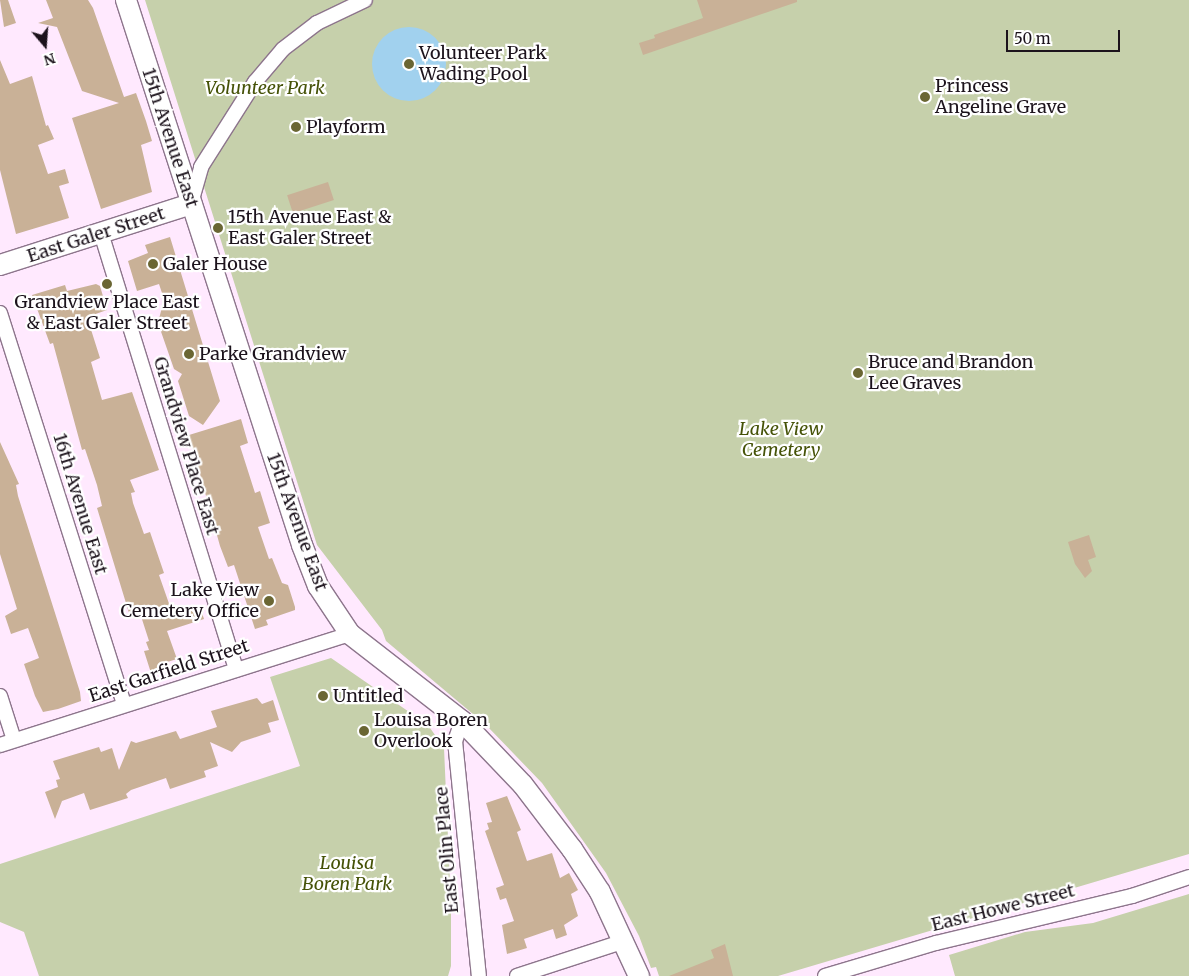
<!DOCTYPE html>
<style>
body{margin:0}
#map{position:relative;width:1189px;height:976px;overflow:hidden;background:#ffe9fe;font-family:Merriweather,serif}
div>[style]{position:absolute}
.green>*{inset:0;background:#c6d0ab}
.water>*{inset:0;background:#a1d1ee}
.round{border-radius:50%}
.building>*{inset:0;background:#c9b197;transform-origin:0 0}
.roads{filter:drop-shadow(1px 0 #8d758c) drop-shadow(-1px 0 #8d758c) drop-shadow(0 1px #8d758c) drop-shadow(0 -1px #8d758c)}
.street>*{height:14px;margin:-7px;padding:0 7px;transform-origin:7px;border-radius:7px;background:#fff}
.secondary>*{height:20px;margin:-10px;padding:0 10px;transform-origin:10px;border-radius:10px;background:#fff}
.dots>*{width:14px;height:14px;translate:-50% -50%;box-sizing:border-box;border:2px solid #fff;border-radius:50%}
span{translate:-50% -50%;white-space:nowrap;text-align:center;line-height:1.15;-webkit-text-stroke:4.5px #fff;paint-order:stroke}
.poi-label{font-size:18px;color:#1c131c}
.left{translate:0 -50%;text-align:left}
.right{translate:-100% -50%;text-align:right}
.park-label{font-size:18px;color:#455207;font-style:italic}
.street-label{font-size:18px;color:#1c131c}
.north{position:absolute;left:20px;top:20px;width:50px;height:50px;-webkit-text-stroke:4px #fff;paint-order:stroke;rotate:162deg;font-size:14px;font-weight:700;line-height:20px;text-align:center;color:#1c131c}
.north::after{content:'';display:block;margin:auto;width:18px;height:22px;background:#1c131c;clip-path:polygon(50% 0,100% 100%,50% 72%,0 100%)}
.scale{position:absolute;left:1006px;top:30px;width:114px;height:22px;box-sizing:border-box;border:2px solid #1c131c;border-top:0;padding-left:6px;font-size:15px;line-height:18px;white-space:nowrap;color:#1c131c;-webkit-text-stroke:4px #fff;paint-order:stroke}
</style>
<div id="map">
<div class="green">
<div style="clip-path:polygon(145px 0,1189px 0,1189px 854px,778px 976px,659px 976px,656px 967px,651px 968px,639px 936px,606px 873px,542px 783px,486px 725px,386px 641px,382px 630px,317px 545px)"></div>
<div style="clip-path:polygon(331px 658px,428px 725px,444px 748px,451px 906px,451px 966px,448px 976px,39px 976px,24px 932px,0 922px,0 864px,300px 766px,270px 677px)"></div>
<div style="clip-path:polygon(1189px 894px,1189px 976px,955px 976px,949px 955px,1025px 932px,1093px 923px)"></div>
</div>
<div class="water">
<div class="round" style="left:372px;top:27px;width:74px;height:74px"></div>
</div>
<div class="building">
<div style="clip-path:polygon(0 0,8px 0,16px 23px,4px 27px)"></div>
<div style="clip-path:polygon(46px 0,88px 0,93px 8px,124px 97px,136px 93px,146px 121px,152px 141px,141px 145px,152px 192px,101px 209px,72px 118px,119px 103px,82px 91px,57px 27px,38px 23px,53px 18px)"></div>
<div style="clip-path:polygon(697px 0,797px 0,797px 2px,643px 55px,639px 43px,655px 38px,654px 35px,703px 18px)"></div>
<div style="clip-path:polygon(0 60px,10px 84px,32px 76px,46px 126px,48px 125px,54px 139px,38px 145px,48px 174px,65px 169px,69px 183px,59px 186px,69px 218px,16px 234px,0 170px)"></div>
<div style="left:328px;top:182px;width:19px;height:43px;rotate:72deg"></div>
<div style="clip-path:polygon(170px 237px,220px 401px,203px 425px,189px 416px,178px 381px,182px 374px,174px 369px,158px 323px,164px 299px,159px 284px,137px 291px,128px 261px,148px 253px,145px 245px)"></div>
<div style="clip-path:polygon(96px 284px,100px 286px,107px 310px,87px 317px,100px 358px,91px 362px,102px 400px,132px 392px,159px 470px,130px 480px,135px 492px,131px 493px,133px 503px,144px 534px,150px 532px,164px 573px,159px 575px,173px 615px,200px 607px,204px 619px,167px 631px,177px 659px,164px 663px,165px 668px,151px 673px,144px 651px,149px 650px,146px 642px,149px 641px,139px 610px,129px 613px,97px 508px,102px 506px,97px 485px,85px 449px,82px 450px,53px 343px,50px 344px,32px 295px,65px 285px,67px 291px)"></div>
<div style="clip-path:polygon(241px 419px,248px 443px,240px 446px,255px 493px,260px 491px,270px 523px,258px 527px,269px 559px,272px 558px,282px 583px,288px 585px,295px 607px,295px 610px,266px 620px,268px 625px,255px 629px,234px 565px,228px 567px,220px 546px,189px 435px)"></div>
<div style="clip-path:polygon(0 442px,19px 484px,16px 485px,18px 496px,80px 692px,81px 701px,58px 709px,43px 712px,35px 696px,24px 664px,39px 658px,28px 628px,11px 634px,5px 616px,17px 609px,0 554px)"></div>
<div style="clip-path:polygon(1089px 535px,1096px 557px,1088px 560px,1092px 571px,1085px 578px,1075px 564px,1068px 542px)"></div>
<div style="clip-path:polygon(257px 698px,262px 704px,273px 700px,279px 720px,268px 723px,271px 732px,241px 742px,232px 752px,210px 742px,218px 766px,204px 771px,206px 777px,170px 789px,166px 778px,131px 790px,126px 794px,128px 798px,90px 810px,84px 793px,62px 801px,55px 819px,45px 792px,58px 787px,56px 780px,60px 779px,53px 761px,99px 747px,101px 752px,112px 748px,119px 770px,131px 741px,136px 743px,176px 731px,180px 739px,217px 727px,211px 711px)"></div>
<div style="clip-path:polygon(507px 796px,521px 830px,517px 832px,527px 861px,552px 853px,560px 878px,569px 873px,578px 890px,571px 894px,578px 916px,564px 925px,567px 935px,556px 939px,553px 929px,524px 939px,527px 948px,507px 954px,502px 925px,514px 921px,506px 898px,500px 900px,496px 888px,504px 885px,485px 831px,489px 829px,487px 823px,492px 822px,486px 803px)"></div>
<div style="clip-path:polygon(725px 944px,733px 976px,669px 976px,714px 958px,711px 950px)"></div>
</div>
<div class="roads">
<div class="street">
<div style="left:191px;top:203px;width:37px;rotate:-74deg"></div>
<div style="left:201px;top:167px;width:101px;rotate:-57.6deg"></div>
<div style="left:255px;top:82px;width:43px;rotate:-49.7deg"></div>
<div style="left:283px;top:49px;width:43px;rotate:-37.4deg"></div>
<div style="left:317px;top:23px;width:53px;rotate:-25.6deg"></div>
<div style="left:101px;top:233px;width:457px;rotate:72.8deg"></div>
<div style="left:0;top:313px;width:411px;rotate:72.4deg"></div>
<div style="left:0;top:696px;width:46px;rotate:72.3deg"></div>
<div style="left:462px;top:721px;width:21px;rotate:109deg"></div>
<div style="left:455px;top:741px;width:236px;rotate:84.2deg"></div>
<div style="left:0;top:745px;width:367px;rotate:-17.6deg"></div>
<div style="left:517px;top:976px;width:114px;rotate:-18deg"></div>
<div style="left:825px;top:976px;width:116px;rotate:-16.6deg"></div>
<div style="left:936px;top:943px;width:202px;rotate:-13.5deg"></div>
<div style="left:1132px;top:896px;width:60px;rotate:-18.4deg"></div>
</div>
<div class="secondary">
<div style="left:126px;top:0;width:573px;rotate:72.1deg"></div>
<div style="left:302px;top:545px;width:44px;rotate:68.7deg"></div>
<div style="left:318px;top:586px;width:58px;rotate:56.3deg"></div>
<div style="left:350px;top:634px;width:142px;rotate:37.8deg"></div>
<div style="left:462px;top:721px;width:88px;rotate:46.4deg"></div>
<div style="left:523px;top:785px;width:81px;rotate:52.6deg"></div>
<div style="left:572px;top:849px;width:51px;rotate:56.9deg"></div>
<div style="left:600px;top:892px;width:93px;rotate:65.1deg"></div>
<div style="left:0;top:265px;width:201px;rotate:-17.7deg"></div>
</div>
</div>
<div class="dots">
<div style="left:409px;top:64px;background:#6a6633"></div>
<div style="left:925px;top:97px;background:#6a6633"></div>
<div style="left:296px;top:127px;background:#6a6633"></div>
<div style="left:218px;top:228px;background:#6a6633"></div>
<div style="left:153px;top:264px;background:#6a6633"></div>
<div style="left:107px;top:284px;background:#6a6633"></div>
<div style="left:189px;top:354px;background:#6a6633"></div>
<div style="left:858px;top:373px;background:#6a6633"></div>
<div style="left:269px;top:601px;background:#6a6633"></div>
<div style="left:323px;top:696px;background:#6a6633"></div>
<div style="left:364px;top:731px;background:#6a6633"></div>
</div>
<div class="poi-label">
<span class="left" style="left:419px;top:64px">Volunteer Park<br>Wading Pool</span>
<span class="left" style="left:935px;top:97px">Princess<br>Angeline Grave</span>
<span class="left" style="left:306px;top:127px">Playform</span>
<span class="left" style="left:228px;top:228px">15th Avenue East &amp;<br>East Galer Street</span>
<span class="left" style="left:163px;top:264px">Galer House</span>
<span style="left:107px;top:313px">Grandview Place East<br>&amp; East Galer Street</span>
<span class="left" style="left:199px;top:354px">Parke Grandview</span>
<span class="left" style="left:868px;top:373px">Bruce and Brandon<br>Lee Graves</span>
<span class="right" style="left:259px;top:601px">Lake View<br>Cemetery Office</span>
<span class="left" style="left:333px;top:696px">Untitled</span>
<span class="left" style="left:374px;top:731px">Louisa Boren<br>Overlook</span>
</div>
<div class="park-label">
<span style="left:265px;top:88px">Volunteer Park</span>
<span style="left:781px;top:440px">Lake View<br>Cemetery</span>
<span style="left:347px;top:874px">Louisa<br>Boren Park</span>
</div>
<div class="street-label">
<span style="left:170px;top:138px;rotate:72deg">15th Avenue East</span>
<span style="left:96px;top:235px;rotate:-18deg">East Galer Street</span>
<span style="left:186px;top:446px;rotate:73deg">Grandview Place East</span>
<span style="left:80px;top:504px;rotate:73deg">16th Avenue East</span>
<span style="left:297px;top:522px;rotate:70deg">15th Avenue East</span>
<span style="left:169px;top:671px;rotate:-18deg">East Garfield Street</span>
<span style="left:447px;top:850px;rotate:-95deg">East Olin Place</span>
<span style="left:1003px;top:908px;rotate:-14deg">East Howe Street</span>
</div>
<div class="north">N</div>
<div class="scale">50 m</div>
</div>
